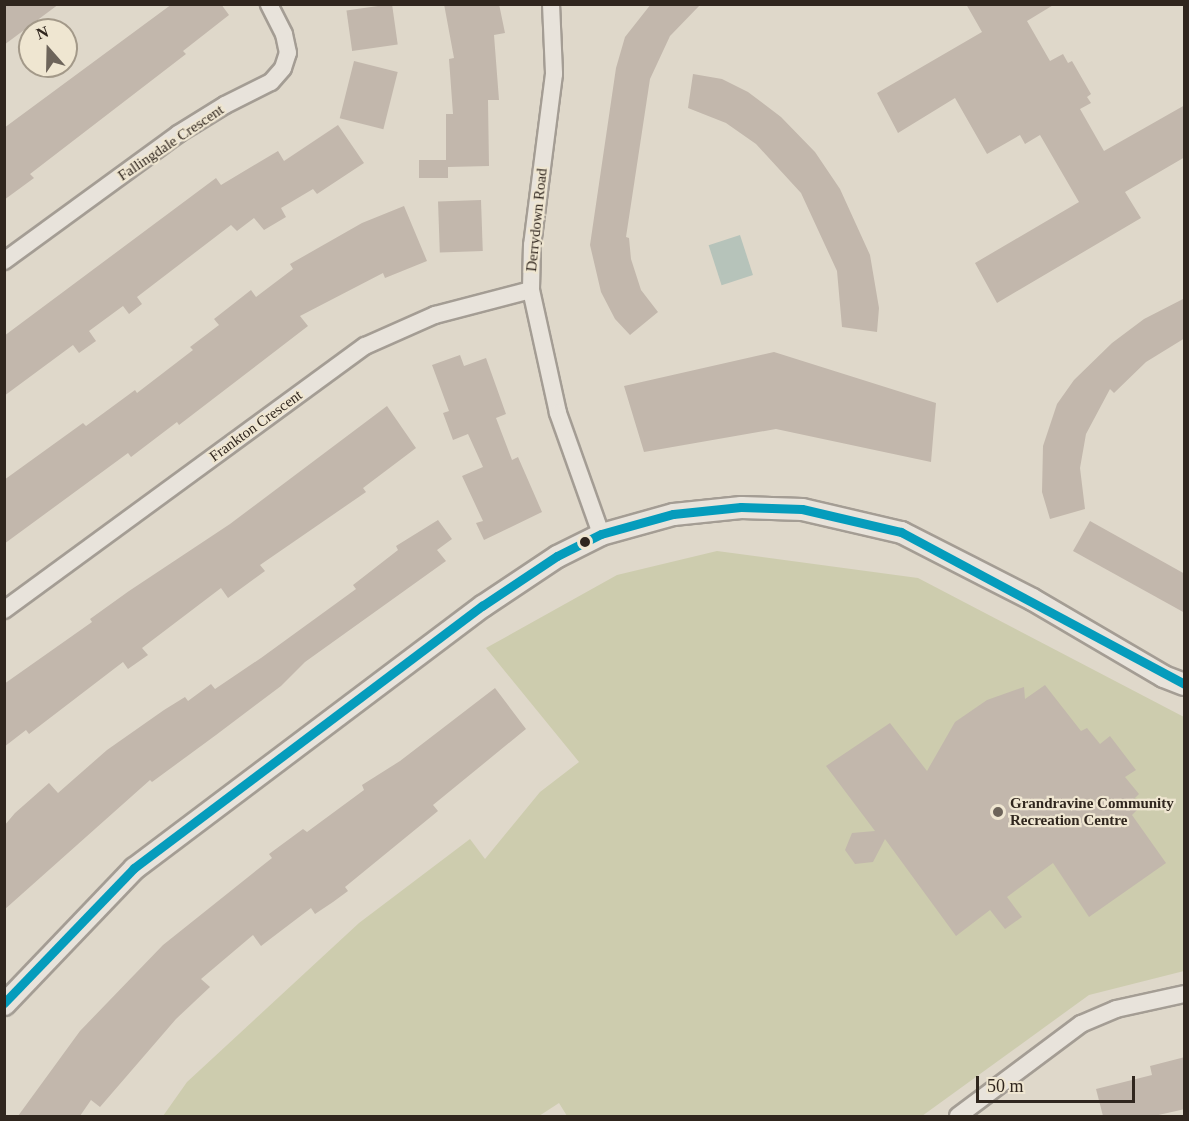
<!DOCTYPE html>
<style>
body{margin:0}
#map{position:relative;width:1189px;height:1121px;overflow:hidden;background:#dfd8ca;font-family:Georgia,serif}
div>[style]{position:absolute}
.green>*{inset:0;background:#cdccae}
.water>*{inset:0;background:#b6c3ba;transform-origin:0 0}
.building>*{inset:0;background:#c2b7ac;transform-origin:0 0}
.roads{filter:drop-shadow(2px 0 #a49d94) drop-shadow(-2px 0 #a49d94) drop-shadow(0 2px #a49d94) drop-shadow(0 -2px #a49d94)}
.minor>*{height:16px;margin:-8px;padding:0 8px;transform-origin:8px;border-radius:8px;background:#e8e3db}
.tertiary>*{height:21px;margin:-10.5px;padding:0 10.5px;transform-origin:10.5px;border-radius:10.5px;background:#e8e3db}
.bus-1>*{height:9px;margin:-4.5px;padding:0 4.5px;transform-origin:4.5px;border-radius:4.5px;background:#059cbc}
.dots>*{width:16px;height:16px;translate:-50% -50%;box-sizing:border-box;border:3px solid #efe6d1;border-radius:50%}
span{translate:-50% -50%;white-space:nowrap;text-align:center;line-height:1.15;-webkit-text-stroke:4.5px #efe6d1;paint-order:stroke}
.street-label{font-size:15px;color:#30261e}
.poi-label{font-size:15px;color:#30261e;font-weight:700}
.left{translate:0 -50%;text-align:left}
.frame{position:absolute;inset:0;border:6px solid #30261e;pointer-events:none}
.north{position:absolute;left:18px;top:18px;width:60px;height:60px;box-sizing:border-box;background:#efe6d1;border:2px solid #a39989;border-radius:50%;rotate:340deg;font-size:16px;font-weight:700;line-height:24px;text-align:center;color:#30261e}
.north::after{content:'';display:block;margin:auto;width:21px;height:27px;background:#6d645a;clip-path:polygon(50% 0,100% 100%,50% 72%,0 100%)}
.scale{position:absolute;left:976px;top:1076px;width:159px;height:27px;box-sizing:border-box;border:3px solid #30261e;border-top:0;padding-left:8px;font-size:18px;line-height:21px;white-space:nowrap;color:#30261e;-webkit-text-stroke:4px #efe6d1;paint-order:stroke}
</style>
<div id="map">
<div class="green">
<div style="clip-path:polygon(717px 551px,918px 578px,1184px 717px,1184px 971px,1089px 995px,922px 1116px,567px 1116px,559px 1103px,539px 1116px,163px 1116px,187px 1082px,359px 923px,470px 839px,485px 859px,540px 792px,579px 762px,486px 648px,617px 575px)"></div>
</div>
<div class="water">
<div style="left:740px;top:235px;width:42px;height:33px;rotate:72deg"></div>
</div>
<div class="building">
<div style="clip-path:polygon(4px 4px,59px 4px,4px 45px)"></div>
<div style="clip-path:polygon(172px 4px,221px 4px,229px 15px,183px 51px,186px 54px,30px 174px,34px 178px,4px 200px,4px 128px)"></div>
<div style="left:392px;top:4px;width:41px;height:46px;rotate:82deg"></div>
<div style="clip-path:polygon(444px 4px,499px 4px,505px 33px,494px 35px,499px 100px,488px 100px,489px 166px,448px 167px,448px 178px,419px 178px,419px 160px,446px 160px,446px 114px,453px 114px,449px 59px,454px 58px)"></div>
<div style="clip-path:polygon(651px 4px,701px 4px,670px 36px,650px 79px,626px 237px,629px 238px,631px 259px,641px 290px,658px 312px,630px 335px,615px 319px,601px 292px,590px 245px,616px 68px,625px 37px)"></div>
<div style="clip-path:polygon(966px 4px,1055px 4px,1027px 21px,1050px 61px,1063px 54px,1068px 63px,1072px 61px,1091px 94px,1087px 97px,1091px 103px,1080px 109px,1104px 151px,1185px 105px,1185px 157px,1125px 192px,1141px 218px,997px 303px,975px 263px,1079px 202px,1040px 135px,1025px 144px,1020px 135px,987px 154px,955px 98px,898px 133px,877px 93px,982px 32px)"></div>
<div style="left:354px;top:61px;width:45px;height:59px;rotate:14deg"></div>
<div style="clip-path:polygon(693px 74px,722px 79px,748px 92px,781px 117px,815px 152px,840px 189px,870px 255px,879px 308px,877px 332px,842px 327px,837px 271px,801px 193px,756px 144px,726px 123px,688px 108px)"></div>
<div style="clip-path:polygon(338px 125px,364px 163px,317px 194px,313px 189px,281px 208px,286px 217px,264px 230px,254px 218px,237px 231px,231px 225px,137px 297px,142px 304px,129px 314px,123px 306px,89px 331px,96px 341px,79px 353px,73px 345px,4px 396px,4px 336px,216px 178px,221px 185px,278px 151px,284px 161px)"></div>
<div style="left:481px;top:200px;width:51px;height:43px;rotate:88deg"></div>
<div style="clip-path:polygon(404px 206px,427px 261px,385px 278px,383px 273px,300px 316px,308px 326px,179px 425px,177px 422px,131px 457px,128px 453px,4px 544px,4px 480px,83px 423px,86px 426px,135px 390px,137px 393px,193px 350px,190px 347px,219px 325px,214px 319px,251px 290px,256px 297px,293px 269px,290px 264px,362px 223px)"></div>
<div style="clip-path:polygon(1185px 298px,1185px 338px,1146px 362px,1114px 393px,1110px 389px,1086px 434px,1080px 468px,1085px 509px,1050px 519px,1042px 492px,1043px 446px,1057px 404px,1074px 380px,1112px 343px,1144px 319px)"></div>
<div style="clip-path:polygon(774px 352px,936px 403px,931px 462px,776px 429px,644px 452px,624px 386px)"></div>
<div style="clip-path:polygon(460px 355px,464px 366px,486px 358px,506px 414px,496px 418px,512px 460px,518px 457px,542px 512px,484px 540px,476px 523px,483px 521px,462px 476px,483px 467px,468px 434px,453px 440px,443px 413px,449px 411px,432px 365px)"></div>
<div style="clip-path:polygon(387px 406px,416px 448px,363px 488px,366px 492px,260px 565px,265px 571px,228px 598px,221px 588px,142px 648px,148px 655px,128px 669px,123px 662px,29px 734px,26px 730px,4px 747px,4px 684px,92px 622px,90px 619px,129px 591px,230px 524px)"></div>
<div style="clip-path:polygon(438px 520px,452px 539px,437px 550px,446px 561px,305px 662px,281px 686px,216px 735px,152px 782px,150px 780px,4px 910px,4px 826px,15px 813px,49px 783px,58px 793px,107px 750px,164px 710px,185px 697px,188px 701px,211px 684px,215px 689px,261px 658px,356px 589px,353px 585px,398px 550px,396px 546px)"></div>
<div style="clip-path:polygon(1090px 521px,1185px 574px,1185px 613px,1073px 551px)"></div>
<div style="clip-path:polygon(1045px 685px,1081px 731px,1087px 728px,1100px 744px,1110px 736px,1136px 770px,1125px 777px,1139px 794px,1133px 800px,1139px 808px,1132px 815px,1166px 863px,1089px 917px,1053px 863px,1007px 897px,1022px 917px,1005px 929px,990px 910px,956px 936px,885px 839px,873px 862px,855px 864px,845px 850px,852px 833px,875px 831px,826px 766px,890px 723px,927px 771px,955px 722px,987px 700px,1024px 687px,1025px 699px)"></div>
<div style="clip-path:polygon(495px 688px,526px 729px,433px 805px,438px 811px,345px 887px,348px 891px,333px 902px,315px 914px,311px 908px,261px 946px,253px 935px,201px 979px,210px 987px,176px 1019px,100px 1107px,91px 1100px,80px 1116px,18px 1116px,80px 1031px,163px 945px,272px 858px,269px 854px,303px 829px,307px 832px,364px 790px,362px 785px,400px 761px)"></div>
<div style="clip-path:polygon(1185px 1057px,1185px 1109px,1154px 1116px,1103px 1116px,1096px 1089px,1152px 1075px,1150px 1066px)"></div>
</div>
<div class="roads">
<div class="minor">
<div style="left:551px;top:4px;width:70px;rotate:87.5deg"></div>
<div style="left:554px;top:74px;width:172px;rotate:97.3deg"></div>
<div style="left:532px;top:245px;width:45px;rotate:91.3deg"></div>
<div style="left:531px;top:290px;width:126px;rotate:77.6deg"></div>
<div style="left:558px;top:413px;width:128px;rotate:70.4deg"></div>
<div style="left:4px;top:261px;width:215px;rotate:-36.1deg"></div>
<div style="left:178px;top:134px;width:55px;rotate:-31.7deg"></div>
<div style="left:225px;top:105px;width:51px;rotate:-26.6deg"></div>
<div style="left:271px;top:82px;width:18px;rotate:-49deg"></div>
<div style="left:283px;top:68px;width:16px;rotate:-72deg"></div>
<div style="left:288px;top:53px;width:19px;rotate:-102deg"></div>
<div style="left:284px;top:34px;width:34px;rotate:-117deg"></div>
<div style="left:4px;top:610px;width:447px;rotate:-36.2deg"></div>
<div style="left:365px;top:346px;width:77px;rotate:-23.9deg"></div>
<div style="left:435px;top:315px;width:99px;rotate:-14.6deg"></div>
<div style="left:958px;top:1116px;width:154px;rotate:-36.8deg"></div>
<div style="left:1081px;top:1024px;width:38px;rotate:-23deg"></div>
<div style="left:1116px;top:1009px;width:70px;rotate:-12.4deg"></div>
</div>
<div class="tertiary">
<div style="left:4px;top:1004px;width:188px;rotate:-46.3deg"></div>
<div style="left:134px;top:868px;width:436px;rotate:-37deg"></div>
<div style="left:482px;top:606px;width:90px;rotate:-33.7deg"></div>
<div style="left:557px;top:556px;width:49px;rotate:-26.6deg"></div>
<div style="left:601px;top:534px;width:75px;rotate:-15.5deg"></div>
<div style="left:673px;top:514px;width:68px;rotate:-5.9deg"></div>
<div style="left:741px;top:507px;width:61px;rotate:1.9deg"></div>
<div style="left:802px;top:509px;width:102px;rotate:13.1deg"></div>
<div style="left:901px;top:532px;width:147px;rotate:27.1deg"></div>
<div style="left:1032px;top:599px;width:152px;rotate:30.4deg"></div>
<div style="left:1163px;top:676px;width:22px;rotate:21deg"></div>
</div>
</div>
<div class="bus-1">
<div style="left:4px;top:1003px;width:187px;rotate:-46.1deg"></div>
<div style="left:134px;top:868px;width:436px;rotate:-37deg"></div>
<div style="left:482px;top:606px;width:90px;rotate:-33.7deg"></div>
<div style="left:557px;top:556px;width:49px;rotate:-26.6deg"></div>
<div style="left:601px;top:534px;width:75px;rotate:-15.5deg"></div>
<div style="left:673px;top:514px;width:68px;rotate:-5.9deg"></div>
<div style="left:741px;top:507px;width:61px;rotate:1.9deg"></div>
<div style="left:802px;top:509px;width:102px;rotate:13.1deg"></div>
<div style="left:901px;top:532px;width:321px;rotate:28.2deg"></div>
</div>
<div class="dots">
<div style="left:585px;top:542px;background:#30261e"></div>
<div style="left:998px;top:812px;background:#6d645a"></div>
</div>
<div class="street-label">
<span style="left:171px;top:143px;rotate:-34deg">Fallingdale Crescent</span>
<span style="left:537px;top:220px;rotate:-84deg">Derrydown Road</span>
<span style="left:256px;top:426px;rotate:-36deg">Frankton Crescent</span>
</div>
<div class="poi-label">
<span class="left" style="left:1010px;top:812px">Grandravine Community<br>Recreation Centre</span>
</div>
<div class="frame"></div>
<div class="north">N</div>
<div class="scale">50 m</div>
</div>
